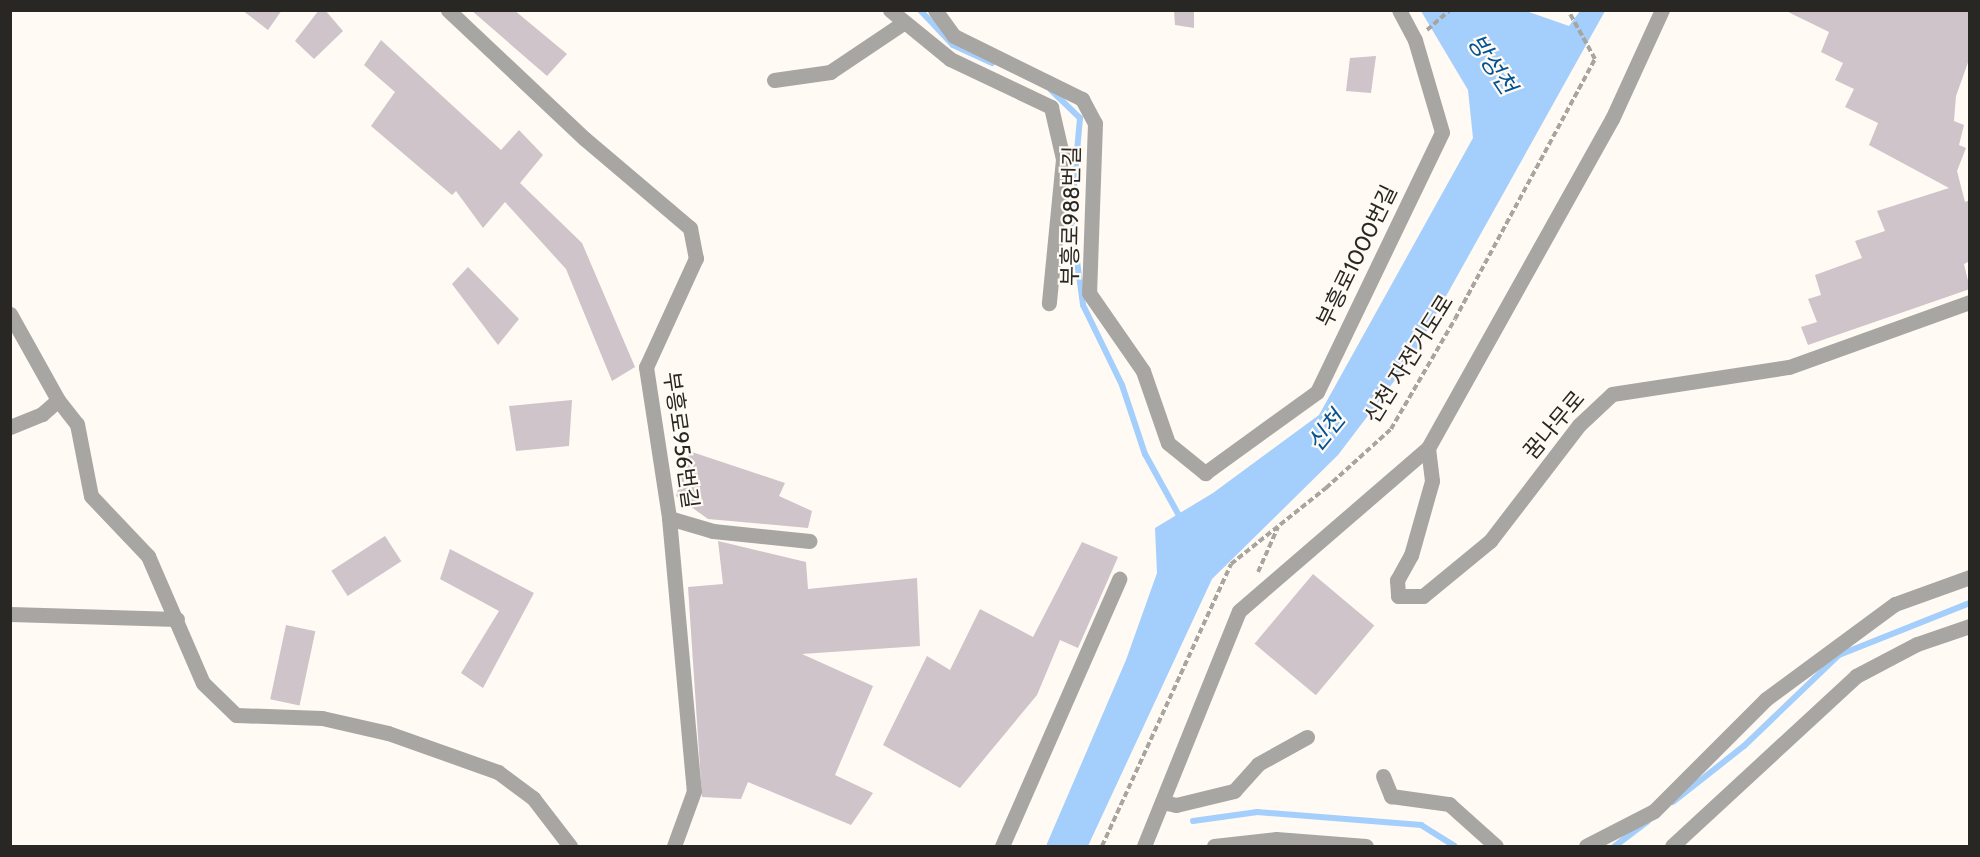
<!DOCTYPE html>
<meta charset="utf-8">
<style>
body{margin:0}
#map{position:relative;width:1980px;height:857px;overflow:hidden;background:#fffaf3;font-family:Cabin,"Noto Sans KR",sans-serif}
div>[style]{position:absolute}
.water>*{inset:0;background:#a4cefb}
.stream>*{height:6px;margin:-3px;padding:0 3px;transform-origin:3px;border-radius:3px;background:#a4cefb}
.building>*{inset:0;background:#cfc4ca;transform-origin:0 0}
.path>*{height:4px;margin-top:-2px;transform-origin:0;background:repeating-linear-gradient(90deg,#a8a49e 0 6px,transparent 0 9px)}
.minor>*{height:15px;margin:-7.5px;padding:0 7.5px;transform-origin:7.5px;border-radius:7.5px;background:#a8a6a2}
span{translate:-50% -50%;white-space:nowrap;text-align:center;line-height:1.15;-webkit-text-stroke:4.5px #fffaf3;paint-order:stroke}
.street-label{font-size:22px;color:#292724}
.water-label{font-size:24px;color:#005394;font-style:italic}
.frame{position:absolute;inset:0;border:12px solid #292724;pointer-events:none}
</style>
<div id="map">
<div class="water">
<div style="clip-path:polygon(1421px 11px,1526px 11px,1569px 26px,1580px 11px,1605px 11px,1411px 359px,1338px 455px,1212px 579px,1088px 846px,1046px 846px,1126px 660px,1157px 573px,1155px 528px,1213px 493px,1319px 415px,1473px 138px,1468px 90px)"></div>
</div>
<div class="stream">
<div style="left:920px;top:10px;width:48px;rotate:46.7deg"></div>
<div style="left:953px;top:45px;width:43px;rotate:24.8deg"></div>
<div style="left:1051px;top:90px;width:40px;rotate:44deg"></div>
<div style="left:1080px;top:118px;width:100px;rotate:95.1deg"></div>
<div style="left:1071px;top:218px;width:88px;rotate:82.1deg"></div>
<div style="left:1083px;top:305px;width:89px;rotate:64deg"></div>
<div style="left:1122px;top:385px;width:73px;rotate:71.6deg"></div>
<div style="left:1145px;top:454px;width:77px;rotate:61.1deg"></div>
<div style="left:1673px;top:802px;width:90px;rotate:-38.3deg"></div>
<div style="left:1744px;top:746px;width:132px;rotate:-43.8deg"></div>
<div style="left:1839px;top:655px;width:141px;rotate:-21.7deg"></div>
<div style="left:1193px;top:821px;width:65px;rotate:-8deg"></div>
<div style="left:1257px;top:812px;width:165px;rotate:4.5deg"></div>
<div style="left:1421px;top:825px;width:39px;rotate:32deg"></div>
<div style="left:1615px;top:846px;width:41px;rotate:-37.1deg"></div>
</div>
<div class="building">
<div style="clip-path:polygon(242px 10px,282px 10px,268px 30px)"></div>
<div style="clip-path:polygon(319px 10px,325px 10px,343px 31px,314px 59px,295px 41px)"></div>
<div style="clip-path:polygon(471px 10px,514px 10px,567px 54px,547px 76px)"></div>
<div style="clip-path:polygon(1174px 10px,1194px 10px,1194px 28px,1175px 25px)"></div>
<div style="clip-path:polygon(1784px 10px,1970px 10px,1970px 57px,1956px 96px,1954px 121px,1964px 125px,1959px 145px,1966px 148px,1957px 171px,1965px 202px,1970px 200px,1970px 261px,1964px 264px,1970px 289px,1808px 345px,1801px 327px,1817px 322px,1808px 299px,1821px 295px,1815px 275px,1862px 258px,1855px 241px,1885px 231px,1877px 211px,1949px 188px,1869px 145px,1878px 123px,1845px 107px,1854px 89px,1835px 80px,1843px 63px,1821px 52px,1829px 32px)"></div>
<div style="clip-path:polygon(381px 40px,501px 150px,519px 130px,543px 155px,520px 183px,582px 243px,635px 367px,612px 381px,566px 269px,505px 202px,483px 228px,456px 191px,452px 195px,371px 126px,395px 92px,364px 65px)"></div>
<div style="clip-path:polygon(1376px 56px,1371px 93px,1346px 91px,1350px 58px)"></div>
<div style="clip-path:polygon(468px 267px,519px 319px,498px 345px,452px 284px)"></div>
<div style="clip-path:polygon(572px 400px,569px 446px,516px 451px,509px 406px)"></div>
<div style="clip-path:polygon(689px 451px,785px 483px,779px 496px,812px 511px,808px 528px,708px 519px,676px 496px)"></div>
<div style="left:385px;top:536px;width:30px;height:64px;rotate:57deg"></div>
<div style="clip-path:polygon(718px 541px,806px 562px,808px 589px,917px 578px,920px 646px,802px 654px,873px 686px,835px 775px,873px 793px,851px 825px,748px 782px,741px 799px,702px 797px,688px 587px,723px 584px)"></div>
<div style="clip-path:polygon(1082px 542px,1118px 557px,1078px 648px,1060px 640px,1037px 695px,960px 788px,883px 745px,927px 656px,950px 670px,980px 609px,1033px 637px)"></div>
<div style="clip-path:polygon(450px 549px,534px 593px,483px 688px,461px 673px,499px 611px,440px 579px)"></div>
<div style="left:1313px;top:574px;width:80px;height:91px;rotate:40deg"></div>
<div style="left:286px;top:625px;width:30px;height:76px;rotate:12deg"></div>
</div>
<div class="path">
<div style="left:1427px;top:30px;width:30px;rotate:-41deg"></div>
<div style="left:1258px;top:572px;width:49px;rotate:-66deg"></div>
<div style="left:1102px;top:846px;width:310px;rotate:-65.4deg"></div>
<div style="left:1231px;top:564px;width:122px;rotate:-38.7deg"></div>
<div style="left:1326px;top:488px;width:88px;rotate:-42.2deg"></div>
<div style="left:1391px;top:429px;width:127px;rotate:-59.8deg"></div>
<div style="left:1455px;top:319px;width:295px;rotate:-61.7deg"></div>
<div style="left:1595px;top:59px;width:56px;rotate:-118.9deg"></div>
</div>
<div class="minor">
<div style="left:448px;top:10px;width:188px;rotate:43.3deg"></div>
<div style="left:585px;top:139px;width:138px;rotate:40.3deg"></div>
<div style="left:690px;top:228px;width:31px;rotate:79deg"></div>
<div style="left:696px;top:258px;width:120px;rotate:114.6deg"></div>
<div style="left:646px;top:367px;width:153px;rotate:81.3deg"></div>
<div style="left:669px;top:518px;width:274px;rotate:84.8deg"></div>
<div style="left:694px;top:791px;width:59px;rotate:110deg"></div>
<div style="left:890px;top:10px;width:77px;rotate:39.2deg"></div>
<div style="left:950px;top:59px;width:112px;rotate:25.4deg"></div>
<div style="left:1051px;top:107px;width:53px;rotate:77deg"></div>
<div style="left:1063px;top:159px;width:145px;rotate:95.6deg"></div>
<div style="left:935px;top:10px;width:32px;rotate:54deg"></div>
<div style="left:954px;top:36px;width:143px;rotate:26.2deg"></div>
<div style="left:1082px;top:99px;width:27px;rotate:62deg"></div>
<div style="left:1095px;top:123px;width:170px;rotate:92deg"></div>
<div style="left:1089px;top:293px;width:95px;rotate:55.3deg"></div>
<div style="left:1143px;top:371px;width:76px;rotate:70.9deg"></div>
<div style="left:1168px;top:443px;width:48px;rotate:39deg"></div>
<div style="left:1205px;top:473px;width:138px;rotate:-35.9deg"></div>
<div style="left:1317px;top:392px;width:288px;rotate:-64.3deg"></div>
<div style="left:1442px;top:132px;width:96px;rotate:-106.4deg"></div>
<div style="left:1415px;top:40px;width:34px;rotate:-118deg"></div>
<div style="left:774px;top:80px;width:57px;rotate:-8.1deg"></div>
<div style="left:830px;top:72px;width:88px;rotate:-33.9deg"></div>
<div style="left:10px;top:314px;width:98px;rotate:60.8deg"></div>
<div style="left:58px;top:400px;width:31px;rotate:52deg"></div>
<div style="left:77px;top:424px;width:73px;rotate:79deg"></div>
<div style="left:91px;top:496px;width:83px;rotate:46.5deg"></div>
<div style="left:148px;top:556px;width:138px;rotate:66.6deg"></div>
<div style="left:203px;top:683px;width:46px;rotate:44.1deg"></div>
<div style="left:236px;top:715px;width:86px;rotate:2deg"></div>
<div style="left:322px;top:718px;width:68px;rotate:12.8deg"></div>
<div style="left:388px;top:733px;width:117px;rotate:19.5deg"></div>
<div style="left:498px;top:772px;width:44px;rotate:36.6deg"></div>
<div style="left:533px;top:798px;width:61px;rotate:52.4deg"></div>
<div style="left:10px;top:427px;width:35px;rotate:-22deg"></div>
<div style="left:42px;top:414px;width:21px;rotate:-41deg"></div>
<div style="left:1428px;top:448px;width:33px;rotate:83deg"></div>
<div style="left:1432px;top:481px;width:77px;rotate:105.8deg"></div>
<div style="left:1411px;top:555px;width:29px;rotate:119deg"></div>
<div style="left:1397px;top:580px;width:16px;rotate:86deg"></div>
<div style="left:1398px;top:596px;width:25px"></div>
<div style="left:1423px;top:596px;width:87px;rotate:-39.4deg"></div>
<div style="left:1490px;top:541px;width:146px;rotate:-52.5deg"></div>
<div style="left:1579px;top:425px;width:45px;rotate:-43.2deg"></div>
<div style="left:1612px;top:394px;width:179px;rotate:-8.7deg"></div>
<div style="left:1789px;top:367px;width:192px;rotate:-19.8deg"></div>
<div style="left:669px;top:518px;width:46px;rotate:16.5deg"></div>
<div style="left:713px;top:531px;width:97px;rotate:5.9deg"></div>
<div style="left:10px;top:614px;width:167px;rotate:1.7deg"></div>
<div style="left:1383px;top:776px;width:22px;rotate:68deg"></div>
<div style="left:1391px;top:796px;width:59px;rotate:7.9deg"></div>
<div style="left:1449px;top:804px;width:63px;rotate:41.8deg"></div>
<div style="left:1162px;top:802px;width:14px;rotate:12deg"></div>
<div style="left:1176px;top:805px;width:60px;rotate:-13.6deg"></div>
<div style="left:1234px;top:791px;width:36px;rotate:-48deg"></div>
<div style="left:1258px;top:764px;width:56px;rotate:-28.9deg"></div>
<div style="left:1002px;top:846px;width:292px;rotate:-66.3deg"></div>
<div style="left:1144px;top:846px;width:253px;rotate:-68deg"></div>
<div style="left:1239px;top:611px;width:250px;rotate:-40.8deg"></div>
<div style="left:1428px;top:448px;width:377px;rotate:-60.8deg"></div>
<div style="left:1612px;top:119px;width:120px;rotate:-65.4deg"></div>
<div style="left:1214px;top:846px;width:62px;rotate:-6.4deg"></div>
<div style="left:1276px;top:839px;width:90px;rotate:4.4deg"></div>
<div style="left:1586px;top:846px;width:76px;rotate:-27.2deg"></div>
<div style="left:1654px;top:811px;width:158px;rotate:-45deg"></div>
<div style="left:1766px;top:699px;width:160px;rotate:-36.4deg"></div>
<div style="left:1895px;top:604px;width:80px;rotate:-19.8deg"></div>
<div style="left:1672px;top:846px;width:251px;rotate:-42.7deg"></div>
<div style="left:1856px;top:676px;width:69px;rotate:-27.7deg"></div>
<div style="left:1917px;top:644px;width:56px;rotate:-18.8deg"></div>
</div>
<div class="street-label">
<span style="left:1071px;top:216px;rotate:-89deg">부흥로988번길</span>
<span style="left:1357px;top:256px;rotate:-64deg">부흥로1000번길</span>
<span style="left:1409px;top:359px;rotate:-58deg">신천 자전거도로</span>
<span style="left:1554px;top:425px;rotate:-50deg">꿈나무로</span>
<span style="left:681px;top:440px;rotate:82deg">부흥로956번길</span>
</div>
<div class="water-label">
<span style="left:1492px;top:64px;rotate:56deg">방성천</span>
<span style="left:1326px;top:431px;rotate:-51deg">신천</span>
</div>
<div class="frame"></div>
</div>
